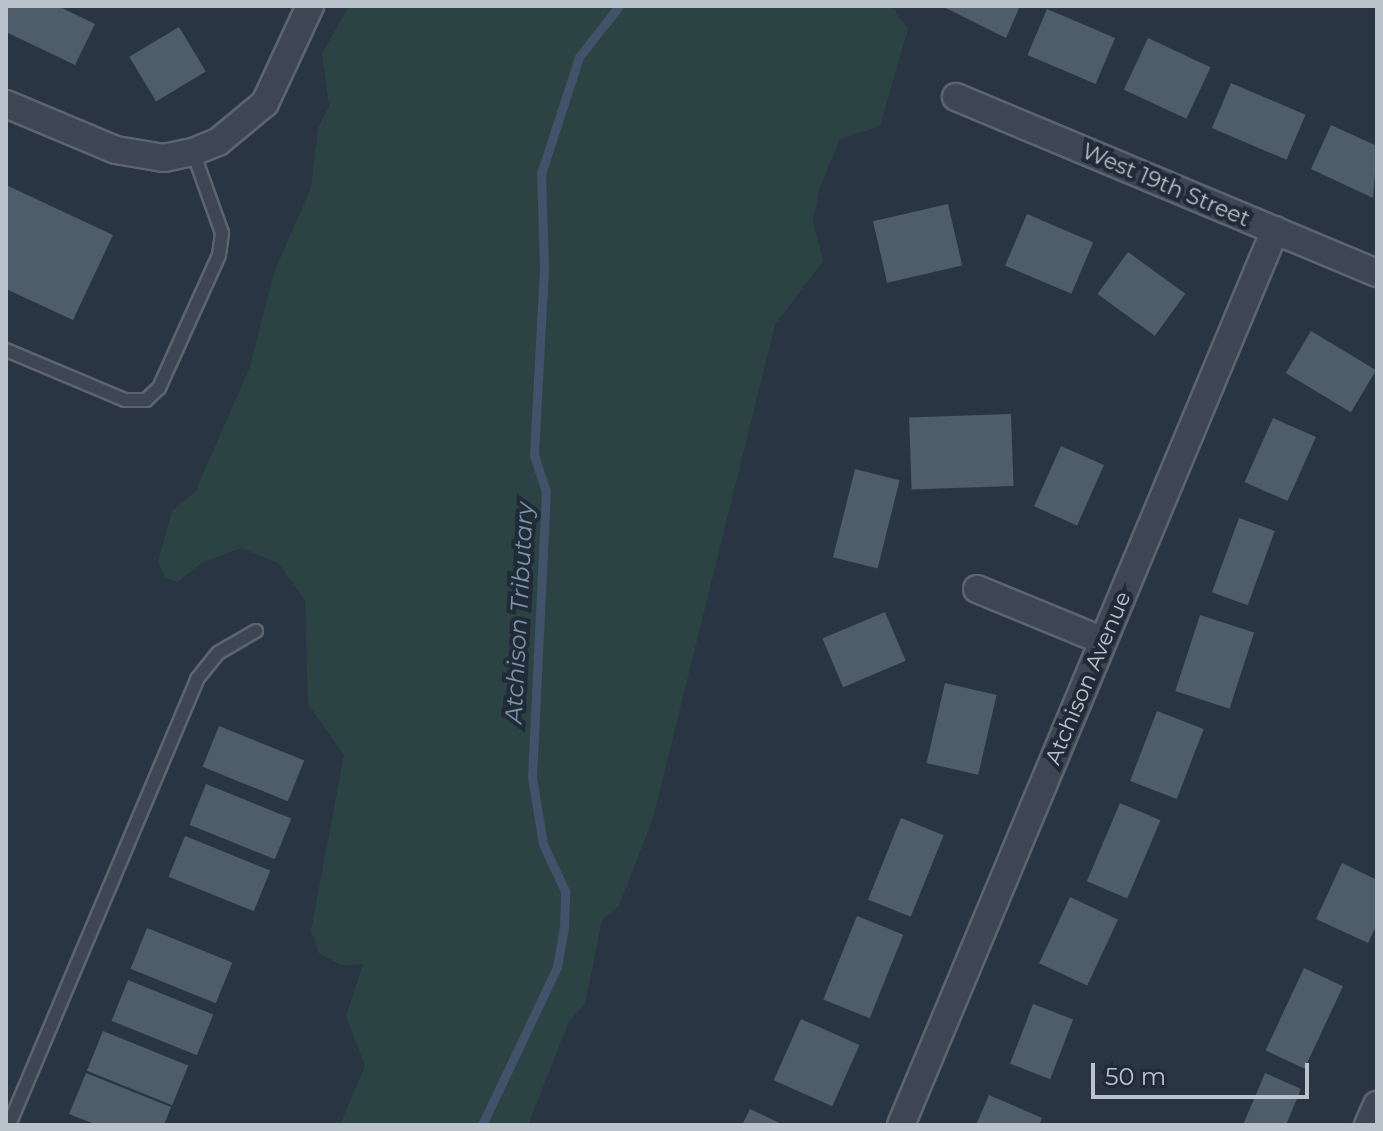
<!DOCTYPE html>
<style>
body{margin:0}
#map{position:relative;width:1383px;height:1131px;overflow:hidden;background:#293542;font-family:Montserrat,sans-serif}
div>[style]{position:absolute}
.green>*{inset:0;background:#2c4344}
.stream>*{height:9px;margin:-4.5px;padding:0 4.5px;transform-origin:4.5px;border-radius:4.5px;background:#40536a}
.building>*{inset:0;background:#4f5c6a;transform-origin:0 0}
.roads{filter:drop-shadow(2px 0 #5b646f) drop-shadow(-2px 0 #5b646f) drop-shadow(0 2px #5b646f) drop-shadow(0 -2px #5b646f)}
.lane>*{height:12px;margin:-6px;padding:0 6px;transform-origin:6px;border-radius:6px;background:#3d4652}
.street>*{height:26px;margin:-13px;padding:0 13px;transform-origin:13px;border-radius:13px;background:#3d4652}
span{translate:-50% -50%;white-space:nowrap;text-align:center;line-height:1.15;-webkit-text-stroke:8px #212b37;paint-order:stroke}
.street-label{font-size:22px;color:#bac2cb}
.water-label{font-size:24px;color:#7d94ac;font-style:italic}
.frame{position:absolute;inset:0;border:8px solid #bac2cb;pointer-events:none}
.scale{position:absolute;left:1091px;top:1063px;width:218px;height:36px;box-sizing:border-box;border:4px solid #bac2cb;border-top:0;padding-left:10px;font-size:24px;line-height:28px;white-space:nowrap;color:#bac2cb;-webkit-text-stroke:6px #212b37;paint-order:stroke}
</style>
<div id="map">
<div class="green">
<div style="clip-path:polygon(349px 6px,892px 6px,908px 29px,880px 126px,840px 139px,819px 190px,813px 222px,823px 261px,775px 325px,653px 818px,619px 906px,602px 920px,585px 1004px,569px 1021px,528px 1125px,340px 1125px,365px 1066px,346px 1016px,363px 964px,341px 965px,319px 953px,311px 931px,344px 755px,308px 704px,305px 600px,278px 563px,241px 548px,201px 563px,178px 582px,165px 578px,158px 562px,172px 511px,195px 492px,250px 367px,274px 272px,311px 188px,318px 128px,329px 106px,322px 54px)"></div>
</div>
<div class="stream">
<div style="left:482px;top:1125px;width:175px;rotate:-64.6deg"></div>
<div style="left:557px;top:967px;width:41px;rotate:-80.1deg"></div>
<div style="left:564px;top:927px;width:36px;rotate:-88deg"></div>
<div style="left:565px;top:891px;width:52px;rotate:-115.1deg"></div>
<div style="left:543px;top:844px;width:68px;rotate:-99.3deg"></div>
<div style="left:532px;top:777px;width:285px;rotate:-87.2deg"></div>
<div style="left:546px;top:492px;width:40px;rotate:-108deg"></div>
<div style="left:534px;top:454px;width:187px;rotate:-86.9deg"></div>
<div style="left:544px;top:267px;width:93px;rotate:-91.8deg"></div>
<div style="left:541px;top:174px;width:123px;rotate:-72deg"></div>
<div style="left:579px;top:57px;width:65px;rotate:-51.9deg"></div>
</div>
<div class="building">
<div style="clip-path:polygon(6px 6px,58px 6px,95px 24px,75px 65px,6px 32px)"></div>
<div style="clip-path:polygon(942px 6px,1020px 6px,1006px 38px)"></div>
<div style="left:1047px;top:9px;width:74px;height:50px;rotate:23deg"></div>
<div style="left:179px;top:27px;width:52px;height:58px;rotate:59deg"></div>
<div style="left:1148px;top:38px;width:69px;height:57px;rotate:25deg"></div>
<div style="left:1231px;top:83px;width:81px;height:49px;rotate:23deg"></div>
<div style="clip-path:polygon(1331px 125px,1377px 146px,1373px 198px,1311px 169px)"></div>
<div style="clip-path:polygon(6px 185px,113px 235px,73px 320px,6px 289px)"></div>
<div style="left:948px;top:204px;width:63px;height:77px;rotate:77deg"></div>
<div style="left:1027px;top:214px;width:72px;height:56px;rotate:23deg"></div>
<div style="left:1128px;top:252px;width:71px;height:52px;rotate:36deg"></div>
<div style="left:1311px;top:331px;width:76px;height:49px;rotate:31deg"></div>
<div style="left:1011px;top:414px;width:72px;height:102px;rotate:88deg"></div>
<div style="left:1273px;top:418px;width:47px;height:70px;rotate:24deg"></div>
<div style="left:1061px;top:446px;width:47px;height:66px;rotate:24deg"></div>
<div style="left:855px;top:469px;width:46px;height:91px;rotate:14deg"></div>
<div style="left:1239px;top:518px;width:38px;height:79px;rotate:20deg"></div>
<div style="left:885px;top:612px;width:53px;height:68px;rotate:67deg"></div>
<div style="left:1200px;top:615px;width:57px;height:80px;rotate:18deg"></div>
<div style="left:945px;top:683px;width:53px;height:82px;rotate:13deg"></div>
<div style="left:1157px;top:711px;width:50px;height:75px;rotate:21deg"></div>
<div style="left:219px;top:726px;width:92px;height:44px;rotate:22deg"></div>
<div style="left:206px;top:784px;width:92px;height:44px;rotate:22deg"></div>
<div style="left:1120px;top:803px;width:44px;height:85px;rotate:23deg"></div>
<div style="left:901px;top:818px;width:46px;height:88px;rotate:22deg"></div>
<div style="left:185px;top:836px;width:92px;height:44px;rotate:22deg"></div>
<div style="clip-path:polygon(1342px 863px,1377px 880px,1377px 924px,1368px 943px,1316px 919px)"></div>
<div style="left:1070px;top:897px;width:53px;height:73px;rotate:25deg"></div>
<div style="left:857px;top:916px;width:50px;height:90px;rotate:22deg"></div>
<div style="left:147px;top:928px;width:92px;height:44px;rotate:22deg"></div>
<div style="left:1304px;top:968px;width:43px;height:91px;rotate:25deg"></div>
<div style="left:128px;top:980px;width:92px;height:44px;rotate:22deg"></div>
<div style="left:1033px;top:1004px;width:43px;height:64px;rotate:21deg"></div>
<div style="left:801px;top:1019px;width:64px;height:67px;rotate:24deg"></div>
<div style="left:103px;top:1031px;width:92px;height:43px;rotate:22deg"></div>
<div style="clip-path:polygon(86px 1073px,171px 1107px,164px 1125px,97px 1125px,69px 1114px)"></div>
<div style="clip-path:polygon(1265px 1073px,1301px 1089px,1286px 1125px,1243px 1125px)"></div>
<div style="clip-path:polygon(989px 1095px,1042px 1118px,1039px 1125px,976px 1125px)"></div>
<div style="clip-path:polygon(750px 1109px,784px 1125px,742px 1125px)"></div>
</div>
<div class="roads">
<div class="lane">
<div style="left:6px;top:350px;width:129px;rotate:22.8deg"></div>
<div style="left:125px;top:400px;width:21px"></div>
<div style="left:146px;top:400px;width:18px;rotate:-43deg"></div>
<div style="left:159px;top:388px;width:146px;rotate:-65.7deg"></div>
<div style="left:219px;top:255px;width:22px;rotate:-82deg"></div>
<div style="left:222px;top:233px;width:86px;rotate:-109.7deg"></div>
<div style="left:9px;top:1125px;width:484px;rotate:-67.1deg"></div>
<div style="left:197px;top:679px;width:33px;rotate:-51deg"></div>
<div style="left:218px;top:653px;width:44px;rotate:-30.1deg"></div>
</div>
<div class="street">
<div style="left:956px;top:97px;width:456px;rotate:22.7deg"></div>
<div style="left:6px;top:104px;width:119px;rotate:22.7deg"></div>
<div style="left:116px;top:150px;width:49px;rotate:9.5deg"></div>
<div style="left:164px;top:158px;width:30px;rotate:-12deg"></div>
<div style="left:193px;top:152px;width:27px;rotate:-22deg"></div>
<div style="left:218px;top:142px;width:61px;rotate:-39.7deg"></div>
<div style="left:265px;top:103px;width:107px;rotate:-65.1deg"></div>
<div style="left:977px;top:589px;width:136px;rotate:22.4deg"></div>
<div style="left:901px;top:1125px;width:970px;rotate:-67.32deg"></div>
<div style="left:1368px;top:1125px;width:22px;rotate:-66deg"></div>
</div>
</div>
<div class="street-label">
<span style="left:1166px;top:185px;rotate:23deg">West 19th Street</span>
<span style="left:1088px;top:678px;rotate:-67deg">Atchison Avenue</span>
</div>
<div class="water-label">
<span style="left:519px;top:613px;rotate:-87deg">Atchison Tributary</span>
</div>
<div class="frame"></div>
<div class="scale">50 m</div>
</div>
